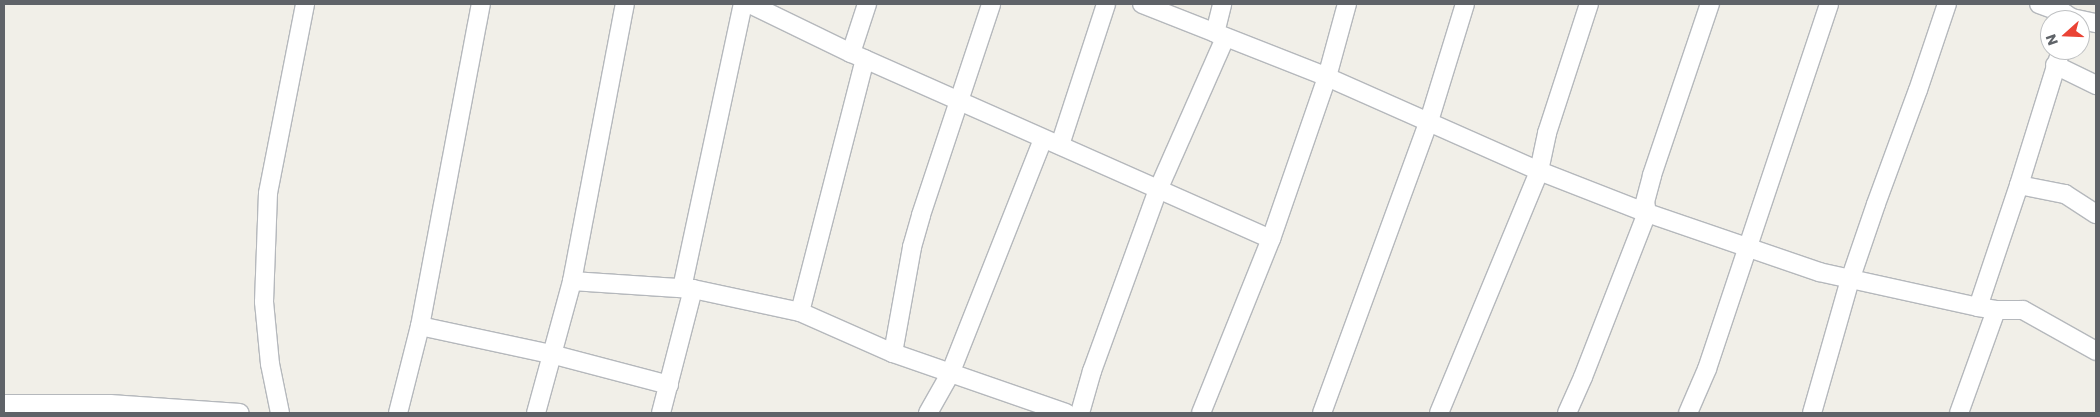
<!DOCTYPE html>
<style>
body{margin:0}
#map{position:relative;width:2100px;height:417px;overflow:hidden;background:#f1efe8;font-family:Poppins,sans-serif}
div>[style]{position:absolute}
.roads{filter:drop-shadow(1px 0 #b5b8bc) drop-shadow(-1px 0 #b5b8bc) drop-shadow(0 1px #b5b8bc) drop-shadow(0 -1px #b5b8bc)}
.minor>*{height:18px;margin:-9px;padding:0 9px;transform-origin:9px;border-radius:9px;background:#fff}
span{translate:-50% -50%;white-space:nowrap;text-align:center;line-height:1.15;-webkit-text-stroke:4.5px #fff;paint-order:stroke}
.frame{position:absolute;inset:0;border:5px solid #5f6368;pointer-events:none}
.north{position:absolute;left:2040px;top:10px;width:50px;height:50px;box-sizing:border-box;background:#fff;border:1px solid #bfc1c3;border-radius:50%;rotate:250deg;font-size:14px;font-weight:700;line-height:20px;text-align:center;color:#5f6368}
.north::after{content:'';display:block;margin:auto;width:18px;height:22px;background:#ea4335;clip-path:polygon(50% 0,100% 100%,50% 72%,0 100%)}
</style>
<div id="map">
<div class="roads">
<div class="minor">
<div style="left:750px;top:4px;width:112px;rotate:25.9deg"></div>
<div style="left:851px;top:53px;width:459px;rotate:23.9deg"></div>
<div style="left:1142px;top:4px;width:199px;rotate:21.5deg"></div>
<div style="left:1327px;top:77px;width:232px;rotate:23.9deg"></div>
<div style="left:1539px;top:171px;width:116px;rotate:21.3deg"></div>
<div style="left:1647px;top:213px;width:182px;rotate:18.9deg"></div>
<div style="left:1819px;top:272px;width:163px;rotate:12.4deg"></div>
<div style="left:1978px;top:307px;width:18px;rotate:9deg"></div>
<div style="left:1996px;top:310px;width:27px"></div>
<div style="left:2023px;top:310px;width:84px;rotate:29.3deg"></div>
<div style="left:2039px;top:4px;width:27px;rotate:20deg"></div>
<div style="left:2064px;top:13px;width:9px;rotate:32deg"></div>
<div style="left:2072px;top:18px;width:25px;rotate:12deg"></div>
<div style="left:1215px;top:33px;width:30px;rotate:-76deg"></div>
<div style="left:851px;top:53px;width:52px;rotate:-71.9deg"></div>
<div style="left:2055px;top:65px;width:46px;rotate:26deg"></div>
<div style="left:1060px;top:145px;width:148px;rotate:-71.9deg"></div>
<div style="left:2019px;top:185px;width:47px;rotate:11.1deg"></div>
<div style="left:2065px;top:194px;width:37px;rotate:33deg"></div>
<div style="left:572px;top:281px;width:121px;rotate:3.8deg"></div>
<div style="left:693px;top:289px;width:109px;rotate:12.1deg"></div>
<div style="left:800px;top:312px;width:102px;rotate:23.8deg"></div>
<div style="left:893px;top:353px;width:183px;rotate:19.1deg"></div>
<div style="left:682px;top:288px;width:290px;rotate:-77.9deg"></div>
<div style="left:1978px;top:307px;width:129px;rotate:-71.4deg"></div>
<div style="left:2019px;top:185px;width:141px;rotate:-72.7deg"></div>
<div style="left:800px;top:312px;width:261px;rotate:-75.6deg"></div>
<div style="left:420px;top:326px;width:134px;rotate:12.1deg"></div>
<div style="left:551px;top:354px;width:122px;rotate:14.7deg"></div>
<div style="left:893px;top:353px;width:108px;rotate:-79.8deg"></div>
<div style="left:912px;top:247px;width:33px;rotate:-74deg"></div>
<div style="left:921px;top:215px;width:222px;rotate:-71.6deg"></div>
<div style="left:4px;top:404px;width:106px"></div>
<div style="left:110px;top:404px;width:130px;rotate:4deg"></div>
<div style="left:280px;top:413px;width:50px;rotate:-101.5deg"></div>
<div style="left:270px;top:364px;width:62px;rotate:-95.5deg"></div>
<div style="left:264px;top:302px;width:109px;rotate:-87.9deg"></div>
<div style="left:268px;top:193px;width:193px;rotate:-78.9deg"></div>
<div style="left:398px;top:413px;width:90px;rotate:-75.8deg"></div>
<div style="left:420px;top:326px;width:328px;rotate:-79.3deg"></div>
<div style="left:536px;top:413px;width:137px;rotate:-74.7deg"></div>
<div style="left:572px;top:281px;width:282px;rotate:-79.2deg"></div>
<div style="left:661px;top:413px;width:128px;rotate:-75.5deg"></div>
<div style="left:928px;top:413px;width:45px;rotate:-60.6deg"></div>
<div style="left:950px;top:374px;width:253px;rotate:-68.4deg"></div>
<div style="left:1080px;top:413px;width:44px;rotate:-74.1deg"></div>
<div style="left:1092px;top:371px;width:193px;rotate:-70deg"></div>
<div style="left:1158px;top:190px;width:166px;rotate:-66.2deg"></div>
<div style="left:1201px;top:413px;width:188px;rotate:-68.1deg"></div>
<div style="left:1271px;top:239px;width:171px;rotate:-70.9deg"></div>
<div style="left:1327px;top:77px;width:76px;rotate:-74.7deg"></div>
<div style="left:1322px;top:413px;width:311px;rotate:-69.9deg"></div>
<div style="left:1429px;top:121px;width:122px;rotate:-72.9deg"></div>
<div style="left:1439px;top:413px;width:262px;rotate:-67.5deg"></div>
<div style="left:1539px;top:171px;width:39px;rotate:-78deg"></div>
<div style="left:1547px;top:133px;width:136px;rotate:-72deg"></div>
<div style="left:1567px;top:413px;width:39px;rotate:-66deg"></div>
<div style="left:1583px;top:377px;width:176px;rotate:-68.7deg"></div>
<div style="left:1647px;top:213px;width:11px;rotate:-100deg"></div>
<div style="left:1645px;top:202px;width:28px;rotate:-75deg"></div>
<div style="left:1652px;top:175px;width:181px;rotate:-71.3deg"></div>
<div style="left:1688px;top:413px;width:48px;rotate:-66.6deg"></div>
<div style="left:1707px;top:369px;width:385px;rotate:-71.5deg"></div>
<div style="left:1812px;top:413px;width:138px;rotate:-74.1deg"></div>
<div style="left:1850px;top:280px;width:80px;rotate:-71.1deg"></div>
<div style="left:1876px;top:204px;width:121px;rotate:-69.8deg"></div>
<div style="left:1918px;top:90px;width:91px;rotate:-71.4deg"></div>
<div style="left:1959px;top:413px;width:109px;rotate:-70.2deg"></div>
</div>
</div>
<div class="frame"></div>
<div class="north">N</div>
</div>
